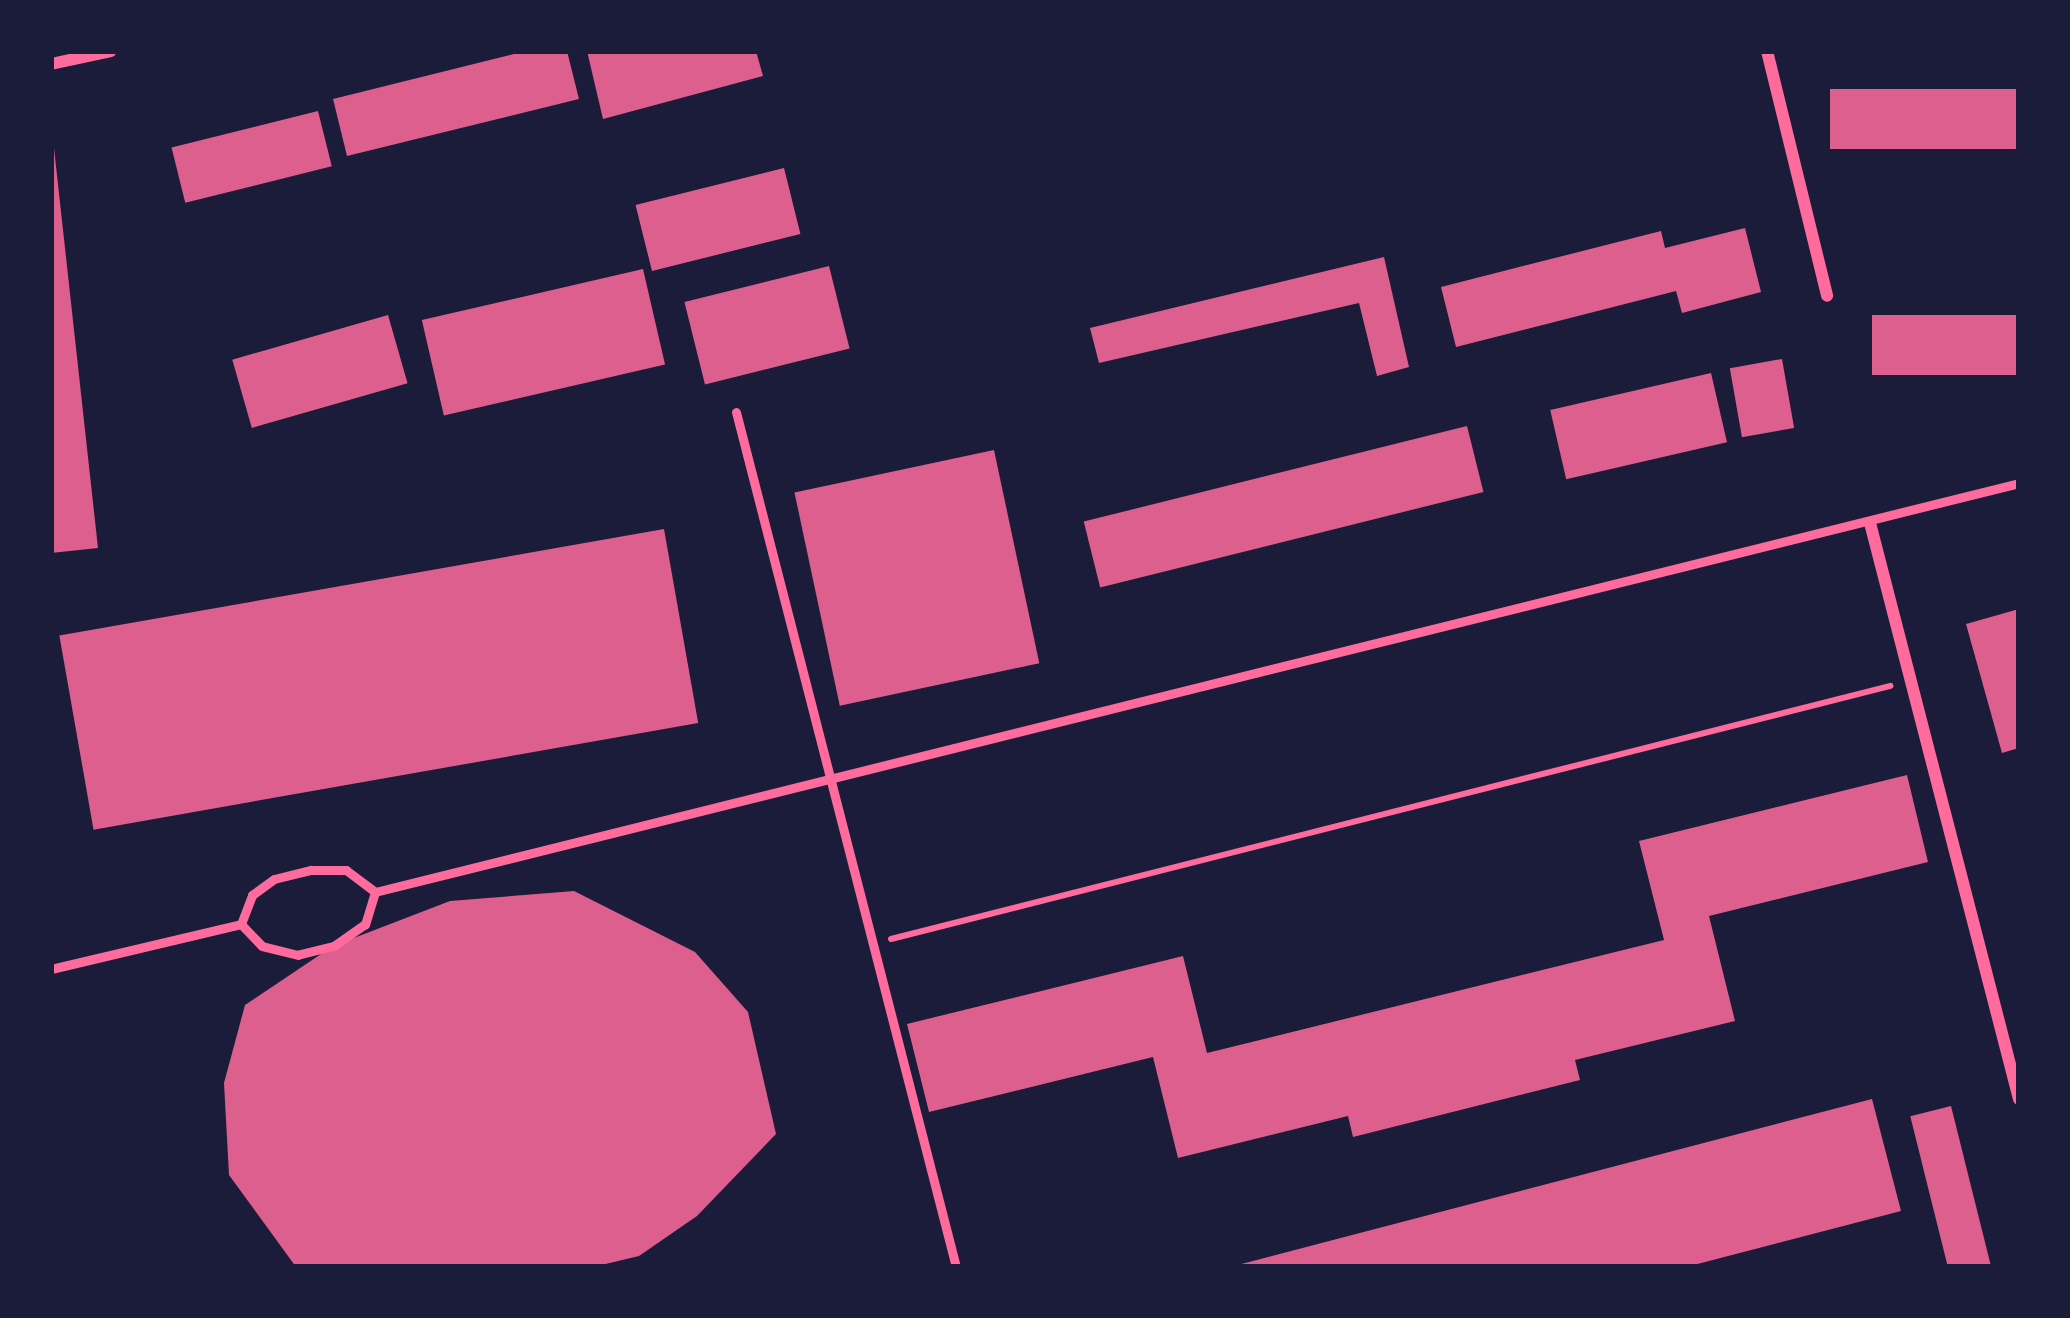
<!DOCTYPE html>
<style>
body{margin:0}
#map{position:relative;width:2070px;height:1318px;overflow:hidden;background:#1b1b3a;font-family:"Playfair Display",serif}
div>[style]{position:absolute}
.building>*{inset:0;background:#dd5f8e;transform-origin:0 0}
.path>*{height:6px;margin:-3px;padding:0 3px;transform-origin:3px;border-radius:3px;background:#ff6b9d}
.service>*{height:9px;margin:-4.5px;padding:0 4.5px;transform-origin:4.5px;border-radius:4.5px;background:#ff6b9d}
.minor>*{height:12px;margin:-6px;padding:0 6px;transform-origin:6px;border-radius:6px;background:#ff6b9d}
span{translate:-50% -50%;white-space:nowrap;text-align:center;line-height:1.15;-webkit-text-stroke:9px #1b1b3a;paint-order:stroke}
.frame{position:absolute;inset:0;border:54px solid #1b1b3a;pointer-events:none}
</style>
<div id="map">
<div class="building">
<div style="clip-path:polygon(526px 51px,567px 51px,579px 99px,347px 156px,333px 99px)"></div>
<div style="clip-path:polygon(587px 51px,756px 51px,763px 76px,603px 119px)"></div>
<div style="left:2019px;top:89px;width:60px;height:189px;rotate:90deg"></div>
<div style="left:318px;top:111px;width:57px;height:151px;rotate:76deg"></div>
<div style="clip-path:polygon(54px 148px,98px 548px,51px 553px,51px 149px)"></div>
<div style="left:784px;top:168px;width:68px;height:153px;rotate:76deg"></div>
<div style="clip-path:polygon(1745px 228px,1761px 292px,1682px 313px,1676px 291px,1456px 347px,1441px 287px,1661px 231px,1665px 248px)"></div>
<div style="clip-path:polygon(1384px 257px,1409px 367px,1377px 376px,1359px 303px,1099px 363px,1090px 328px)"></div>
<div style="left:829px;top:266px;width:85px;height:149px;rotate:76deg"></div>
<div style="left:643px;top:269px;width:98px;height:227px;rotate:77deg"></div>
<div style="left:388px;top:315px;width:71px;height:162px;rotate:74deg"></div>
<div style="left:2019px;top:315px;width:60px;height:147px;rotate:90deg"></div>
<div style="left:1782px;top:359px;width:70px;height:53px;rotate:80deg"></div>
<div style="left:1711px;top:373px;width:71px;height:165px;rotate:77deg"></div>
<div style="left:1467px;top:426px;width:68px;height:395px;rotate:76deg"></div>
<div style="left:994px;top:450px;width:218px;height:204px;rotate:78deg"></div>
<div style="left:664px;top:529px;width:197px;height:614px;rotate:80deg"></div>
<div style="clip-path:polygon(2019px 609px,2019px 748px,2002px 753px,1966px 624px)"></div>
<div style="clip-path:polygon(1907px 775px,1928px 862px,1709px 916px,1735px 1021px,1575px 1060px,1580px 1080px,1353px 1137px,1348px 1116px,1178px 1158px,1153px 1057px,929px 1112px,907px 1024px,1183px 956px,1207px 1053px,1664px 940px,1639px 841px)"></div>
<div style="clip-path:polygon(574px 891px,695px 952px,748px 1012px,776px 1134px,697px 1216px,639px 1256px,593px 1267px,296px 1267px,229px 1175px,224px 1083px,245px 1005px,333px 946px,450px 901px)"></div>
<div style="clip-path:polygon(1872px 1099px,1901px 1211px,1686px 1267px,1230px 1267px)"></div>
<div style="left:1951px;top:1106px;width:166px;height:42px;rotate:76deg"></div>
</div>
<div class="path">
<div style="left:891px;top:939px;width:1031px;rotate:-14.21deg"></div>
</div>
<div class="service">
<div style="left:736px;top:412px;width:883px;rotate:75.57deg"></div>
<div style="left:311px;top:870px;width:35px"></div>
<div style="left:346px;top:870px;width:36px;rotate:37deg"></div>
<div style="left:375px;top:892px;width:34px;rotate:107deg"></div>
<div style="left:365px;top:924px;width:39px;rotate:145deg"></div>
<div style="left:333px;top:946px;width:36px;rotate:166deg"></div>
<div style="left:298px;top:955px;width:37px;rotate:-166deg"></div>
<div style="left:262px;top:946px;width:30px;rotate:-134deg"></div>
<div style="left:241px;top:924px;width:31px;rotate:-69deg"></div>
<div style="left:252px;top:895px;width:27px;rotate:-36deg"></div>
<div style="left:274px;top:879px;width:38px;rotate:-14deg"></div>
<div style="left:375px;top:892px;width:1694px;rotate:-13.97deg"></div>
<div style="left:51px;top:969px;width:195px;rotate:-13.3deg"></div>
</div>
<div class="minor">
<div style="left:1767px;top:51px;width:252px;rotate:76.2deg"></div>
<div style="left:51px;top:64px;width:61px;rotate:-12.2deg"></div>
<div style="left:1870px;top:523px;width:595px;rotate:75.5deg"></div>
</div>
<div class="frame"></div>
</div>
